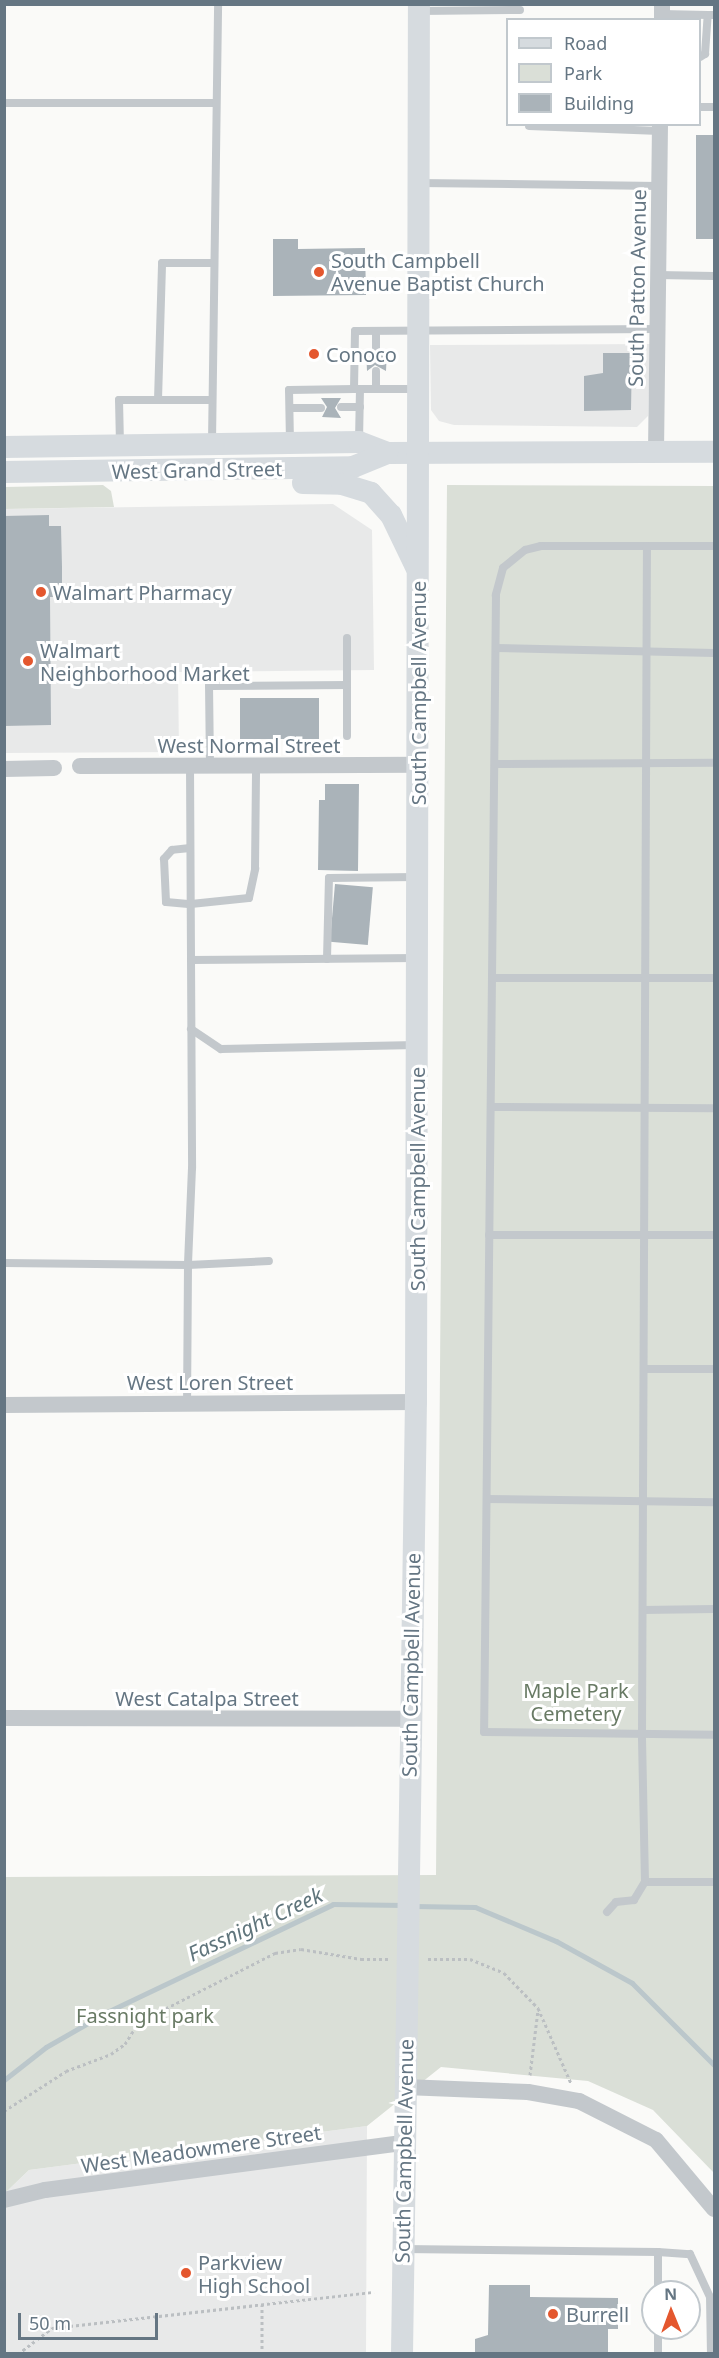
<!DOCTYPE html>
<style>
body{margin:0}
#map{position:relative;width:719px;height:2358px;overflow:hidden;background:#fafaf8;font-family:"Noto Sans",sans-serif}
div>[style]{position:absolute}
.built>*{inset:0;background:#e8e9e9}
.green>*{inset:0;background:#dadfd7}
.stream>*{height:5px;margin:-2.5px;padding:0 2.5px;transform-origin:2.5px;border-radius:2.5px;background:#bbc7cb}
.building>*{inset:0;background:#aab3b9;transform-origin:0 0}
.path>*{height:3px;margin-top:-1.5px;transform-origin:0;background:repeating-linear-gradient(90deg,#bbbfc2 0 3px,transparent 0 6px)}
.lane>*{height:8px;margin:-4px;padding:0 4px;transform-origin:4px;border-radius:4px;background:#c3c8cc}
.street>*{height:16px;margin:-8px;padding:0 8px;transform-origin:8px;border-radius:8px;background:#c3c8cc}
.secondary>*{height:22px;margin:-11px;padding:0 11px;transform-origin:11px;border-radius:11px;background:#d6dbdf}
.dots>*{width:16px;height:16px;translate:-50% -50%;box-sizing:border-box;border:3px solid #fff;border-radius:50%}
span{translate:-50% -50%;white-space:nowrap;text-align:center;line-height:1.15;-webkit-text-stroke:6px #fff;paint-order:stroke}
.poi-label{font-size:20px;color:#657683}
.left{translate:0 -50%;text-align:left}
.street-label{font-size:20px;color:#657683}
.park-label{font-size:20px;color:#687a64}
.water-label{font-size:21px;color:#60757c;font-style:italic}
.frame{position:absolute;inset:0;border:6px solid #657683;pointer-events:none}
.legend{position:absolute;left:506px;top:18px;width:195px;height:108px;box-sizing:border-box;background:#fff;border:2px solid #c1c8cd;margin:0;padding:8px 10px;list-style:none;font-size:18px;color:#657683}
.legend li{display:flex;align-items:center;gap:12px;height:30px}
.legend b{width:30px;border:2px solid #c1c8cd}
.north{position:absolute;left:641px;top:2280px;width:60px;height:60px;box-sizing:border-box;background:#fff;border:2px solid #c1c8cd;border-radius:50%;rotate:359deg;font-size:16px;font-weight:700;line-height:24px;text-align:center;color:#657683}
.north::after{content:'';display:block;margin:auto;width:21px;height:27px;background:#e4572e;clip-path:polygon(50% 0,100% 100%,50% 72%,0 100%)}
.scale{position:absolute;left:18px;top:2313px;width:140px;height:27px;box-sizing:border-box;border:3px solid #657683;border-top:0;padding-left:8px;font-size:18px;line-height:21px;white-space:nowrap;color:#657683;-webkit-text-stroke:4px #fff;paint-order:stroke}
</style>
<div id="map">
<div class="built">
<div style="clip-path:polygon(650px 344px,648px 416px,637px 427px,454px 425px,439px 421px,431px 410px,430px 345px)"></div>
<div style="clip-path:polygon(333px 504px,372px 530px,374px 670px,178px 672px,179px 752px,5px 753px,4px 509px)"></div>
<div style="clip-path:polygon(367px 2126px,366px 2353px,5px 2354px,5px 2193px,29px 2170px)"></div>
</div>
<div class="green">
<div style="clip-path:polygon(103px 485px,111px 491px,114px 507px,5px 509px,5px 487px)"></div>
<div style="clip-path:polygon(447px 485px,714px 486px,714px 2173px,653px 2110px,588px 2081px,441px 2067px,367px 2126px,29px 2170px,5px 2193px,5px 1877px,436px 1875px)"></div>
</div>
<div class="stream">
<div style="left:413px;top:1906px;width:62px;rotate:0.9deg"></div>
<div style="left:475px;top:1907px;width:88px;rotate:22.8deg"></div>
<div style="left:556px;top:1941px;width:87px;rotate:28.9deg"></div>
<div style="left:632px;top:1983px;width:116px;rotate:45deg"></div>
<div style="left:4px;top:2080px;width:53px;rotate:-38.2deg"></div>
<div style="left:46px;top:2047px;width:70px;rotate:-29.8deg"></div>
<div style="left:107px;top:2012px;width:250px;rotate:-25.5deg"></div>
<div style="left:333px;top:1904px;width:71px;rotate:0.8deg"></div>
</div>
<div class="building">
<div style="left:696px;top:135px;width:18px;height:104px"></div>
<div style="clip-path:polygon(273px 239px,298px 239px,298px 249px,365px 248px,366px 295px,273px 296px)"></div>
<div style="clip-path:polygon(366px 349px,375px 356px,387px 350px,386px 371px,375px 365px,367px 371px)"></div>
<div style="clip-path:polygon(603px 353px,632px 353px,631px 410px,584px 411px,584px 376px,603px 373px)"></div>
<div style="clip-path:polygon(321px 398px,341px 398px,335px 408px,341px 418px,322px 417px,327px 407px)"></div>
<div style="clip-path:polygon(49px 515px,49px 526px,61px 526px,62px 567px,62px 597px,50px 597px,51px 725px,4px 726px,4px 516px)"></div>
<div style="left:319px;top:698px;width:41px;height:79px;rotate:90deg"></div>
<div style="clip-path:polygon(325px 784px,359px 784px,358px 871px,318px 870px,319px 800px,325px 800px)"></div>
<div style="left:335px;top:884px;width:38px;height:58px;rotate:5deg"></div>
<div style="clip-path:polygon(489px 2285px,530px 2285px,530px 2297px,618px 2298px,618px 2329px,608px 2329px,608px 2354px,475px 2354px,475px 2339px,488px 2335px)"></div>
</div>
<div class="path">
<div style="left:428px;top:1959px;width:42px"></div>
<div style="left:470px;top:1959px;width:37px;rotate:22deg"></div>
<div style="left:504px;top:1973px;width:49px;rotate:45.8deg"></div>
<div style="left:538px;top:2008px;width:82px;rotate:66.3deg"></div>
<div style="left:530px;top:2075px;width:65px;rotate:-83deg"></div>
<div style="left:4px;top:2111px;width:74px;rotate:-32.8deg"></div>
<div style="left:66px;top:2071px;width:48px;rotate:-20.7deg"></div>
<div style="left:111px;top:2054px;width:17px;rotate:-36deg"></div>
<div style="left:125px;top:2044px;width:26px;rotate:-58deg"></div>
<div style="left:139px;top:2022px;width:153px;rotate:-26.9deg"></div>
<div style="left:275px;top:1953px;width:26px;rotate:-9deg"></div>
<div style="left:301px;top:1949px;width:61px;rotate:9.5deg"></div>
<div style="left:361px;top:1959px;width:28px"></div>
<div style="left:18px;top:2354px;width:43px;rotate:-37.4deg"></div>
<div style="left:52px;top:2328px;width:324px;rotate:-6.4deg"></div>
<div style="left:262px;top:2354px;width:49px;rotate:-90deg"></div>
</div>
<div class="lane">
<div style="left:419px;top:11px;width:101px;rotate:-0.6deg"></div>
<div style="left:662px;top:14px;width:46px;rotate:1.2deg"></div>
<div style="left:700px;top:57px;width:6px;rotate:-31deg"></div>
<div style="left:705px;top:54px;width:39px;rotate:-86deg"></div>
<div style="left:708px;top:15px;width:6px"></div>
<div style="left:4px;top:103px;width:212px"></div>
<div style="left:700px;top:107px;width:14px"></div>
<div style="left:529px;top:126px;width:131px;rotate:2.2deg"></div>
<div style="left:419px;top:183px;width:240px;rotate:0.7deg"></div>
<div style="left:658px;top:275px;width:56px;rotate:1deg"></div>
<div style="left:376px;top:331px;width:19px;rotate:90deg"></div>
<div style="left:376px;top:389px;width:18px;rotate:-90deg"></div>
<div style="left:416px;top:389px;width:62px;rotate:180deg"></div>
<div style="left:354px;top:389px;width:58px;rotate:-89deg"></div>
<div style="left:355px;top:331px;width:302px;rotate:-0.4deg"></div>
<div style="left:158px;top:400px;width:137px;rotate:-88.3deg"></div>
<div style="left:162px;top:263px;width:52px"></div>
<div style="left:341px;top:407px;width:19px"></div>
<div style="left:290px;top:408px;width:31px"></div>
<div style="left:359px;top:441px;width:52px;rotate:-88.9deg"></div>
<div style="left:212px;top:442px;width:438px;rotate:-89.2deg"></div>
<div style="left:290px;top:442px;width:52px;rotate:-91.1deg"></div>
<div style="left:289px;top:390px;width:65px;rotate:-0.9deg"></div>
<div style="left:120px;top:444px;width:44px;rotate:-91.3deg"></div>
<div style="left:119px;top:400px;width:93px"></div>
<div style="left:714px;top:546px;width:173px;rotate:180deg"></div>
<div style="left:541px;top:546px;width:16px;rotate:166deg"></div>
<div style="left:525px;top:550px;width:28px;rotate:141deg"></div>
<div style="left:503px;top:568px;width:28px;rotate:105deg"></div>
<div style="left:496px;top:595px;width:1137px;rotate:90.6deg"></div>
<div style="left:484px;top:1732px;width:230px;rotate:0.7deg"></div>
<div style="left:496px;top:648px;width:218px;rotate:1.3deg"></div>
<div style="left:347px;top:736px;width:98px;rotate:-90deg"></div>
<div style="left:495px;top:764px;width:219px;rotate:-0.3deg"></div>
<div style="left:190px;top:766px;width:402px;rotate:89.7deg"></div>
<div style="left:192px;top:1168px;width:97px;rotate:92.4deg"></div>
<div style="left:188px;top:1265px;width:81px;rotate:-2.8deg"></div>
<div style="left:210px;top:766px;width:80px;rotate:-90.7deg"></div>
<div style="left:209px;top:686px;width:138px;rotate:-0.4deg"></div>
<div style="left:190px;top:848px;width:18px;rotate:174deg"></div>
<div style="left:172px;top:850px;width:12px;rotate:132deg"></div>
<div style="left:164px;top:859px;width:43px;rotate:87.3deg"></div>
<div style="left:166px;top:902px;width:25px;rotate:5deg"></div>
<div style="left:191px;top:904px;width:58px;rotate:-5.9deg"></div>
<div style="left:249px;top:898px;width:30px;rotate:-78deg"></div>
<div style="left:255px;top:869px;width:103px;rotate:-89.4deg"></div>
<div style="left:327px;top:959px;width:81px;rotate:-88.6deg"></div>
<div style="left:329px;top:878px;width:88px;rotate:-0.7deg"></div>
<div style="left:191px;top:960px;width:226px;rotate:-0.5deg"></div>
<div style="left:492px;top:978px;width:222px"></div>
<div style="left:191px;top:1029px;width:36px;rotate:34deg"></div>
<div style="left:221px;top:1049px;width:196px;rotate:-1.2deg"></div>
<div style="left:491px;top:1107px;width:223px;rotate:0.3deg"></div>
<div style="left:489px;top:1235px;width:225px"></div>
<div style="left:4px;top:1263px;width:184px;rotate:0.6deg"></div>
<div style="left:188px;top:1265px;width:139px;rotate:90.4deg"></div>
<div style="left:645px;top:1369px;width:69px"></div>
<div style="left:487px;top:1499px;width:227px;rotate:0.8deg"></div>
<div style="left:643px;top:1610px;width:71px;rotate:-0.8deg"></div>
<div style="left:645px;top:1882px;width:69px"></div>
<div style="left:607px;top:1912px;width:13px;rotate:-48deg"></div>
<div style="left:616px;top:1902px;width:18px;rotate:-6deg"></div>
<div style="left:634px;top:1900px;width:21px;rotate:-59deg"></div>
<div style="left:645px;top:1882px;width:148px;rotate:-91.2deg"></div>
<div style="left:642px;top:1734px;width:1188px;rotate:-89.76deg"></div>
<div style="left:403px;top:2249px;width:255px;rotate:0.7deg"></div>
<div style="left:658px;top:2252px;width:40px;rotate:90deg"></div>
<div style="left:658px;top:2252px;width:32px;rotate:4deg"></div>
<div style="left:690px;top:2254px;width:47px;rotate:65.1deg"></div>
<div style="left:710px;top:2297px;width:57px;rotate:89deg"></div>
<div style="left:658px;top:2354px;width:26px;rotate:-90deg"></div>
</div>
<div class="street">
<div style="left:662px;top:20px;width:16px;rotate:-90deg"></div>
<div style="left:656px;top:452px;width:328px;rotate:-89.3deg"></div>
<div style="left:80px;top:766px;width:338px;rotate:-0.2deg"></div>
<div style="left:4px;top:769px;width:50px;rotate:-1.1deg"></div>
<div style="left:4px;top:1405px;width:412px;rotate:-0.4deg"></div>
<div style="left:4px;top:1718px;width:405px;rotate:0.1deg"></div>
<div style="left:405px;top:2087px;width:123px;rotate:2.3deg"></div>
<div style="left:528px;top:2092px;width:52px;rotate:10deg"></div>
<div style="left:579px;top:2101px;width:86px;rotate:26.9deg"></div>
<div style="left:656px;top:2140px;width:90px;rotate:50deg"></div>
<div style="left:4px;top:2200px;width:42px;rotate:-13.7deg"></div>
<div style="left:45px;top:2190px;width:362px;rotate:-7.5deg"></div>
</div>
<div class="secondary">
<div style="left:4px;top:447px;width:355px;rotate:-0.8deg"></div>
<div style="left:359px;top:442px;width:30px;rotate:21deg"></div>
<div style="left:387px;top:453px;width:327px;rotate:-0.2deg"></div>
<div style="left:4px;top:472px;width:349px;rotate:-0.8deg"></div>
<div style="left:353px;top:467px;width:37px;rotate:-22deg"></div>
<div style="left:303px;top:483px;width:39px;rotate:1deg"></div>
<div style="left:342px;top:484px;width:30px;rotate:17deg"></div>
<div style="left:371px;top:493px;width:30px;rotate:48deg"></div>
<div style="left:391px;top:515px;width:58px;rotate:64.3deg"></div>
<div style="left:402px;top:2354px;width:952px;rotate:-89.16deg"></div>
<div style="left:416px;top:1402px;width:1398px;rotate:-89.88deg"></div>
</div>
<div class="dots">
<div style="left:319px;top:272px;background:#e4572e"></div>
<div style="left:314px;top:354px;background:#e4572e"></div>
<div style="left:41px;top:592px;background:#e4572e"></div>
<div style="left:28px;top:661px;background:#e4572e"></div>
<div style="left:186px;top:2273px;background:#e4572e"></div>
<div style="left:553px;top:2314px;background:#e4572e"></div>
</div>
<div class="poi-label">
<span class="left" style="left:331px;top:272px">South Campbell<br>Avenue Baptist Church</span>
<span class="left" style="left:326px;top:354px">Conoco</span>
<span class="left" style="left:53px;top:592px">Walmart Pharmacy</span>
<span class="left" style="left:40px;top:662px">Walmart<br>Neighborhood Market</span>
<span class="left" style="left:198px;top:2274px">Parkview<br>High School</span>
<span class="left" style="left:566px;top:2314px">Burrell</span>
</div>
<div class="street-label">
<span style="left:637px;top:288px;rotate:-89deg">South Patton Avenue</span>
<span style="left:197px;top:470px;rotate:-1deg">West Grand Street</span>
<span style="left:418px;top:693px;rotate:-90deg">South Campbell Avenue</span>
<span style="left:249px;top:745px">West Normal Street</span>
<span style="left:417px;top:1179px;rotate:-90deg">South Campbell Avenue</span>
<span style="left:210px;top:1382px">West Loren Street</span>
<span style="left:411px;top:1665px;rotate:-89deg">South Campbell Avenue</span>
<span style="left:207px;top:1698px">West Catalpa Street</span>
<span style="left:201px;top:2149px;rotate:-8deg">West Meadowmere Street</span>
<span style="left:404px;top:2151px;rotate:-89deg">South Campbell Avenue</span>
</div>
<div class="park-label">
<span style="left:576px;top:1702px">Maple Park<br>Cemetery</span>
<span style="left:145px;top:2015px">Fassnight park</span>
</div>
<div class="water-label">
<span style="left:255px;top:1924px;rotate:-25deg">Fassnight Creek</span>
</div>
<div class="frame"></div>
<ul class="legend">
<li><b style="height:8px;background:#d6dbdf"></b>Road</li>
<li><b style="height:16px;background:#dadfd7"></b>Park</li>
<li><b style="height:16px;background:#aab3b9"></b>Building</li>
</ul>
<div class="north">N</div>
<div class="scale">50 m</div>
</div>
